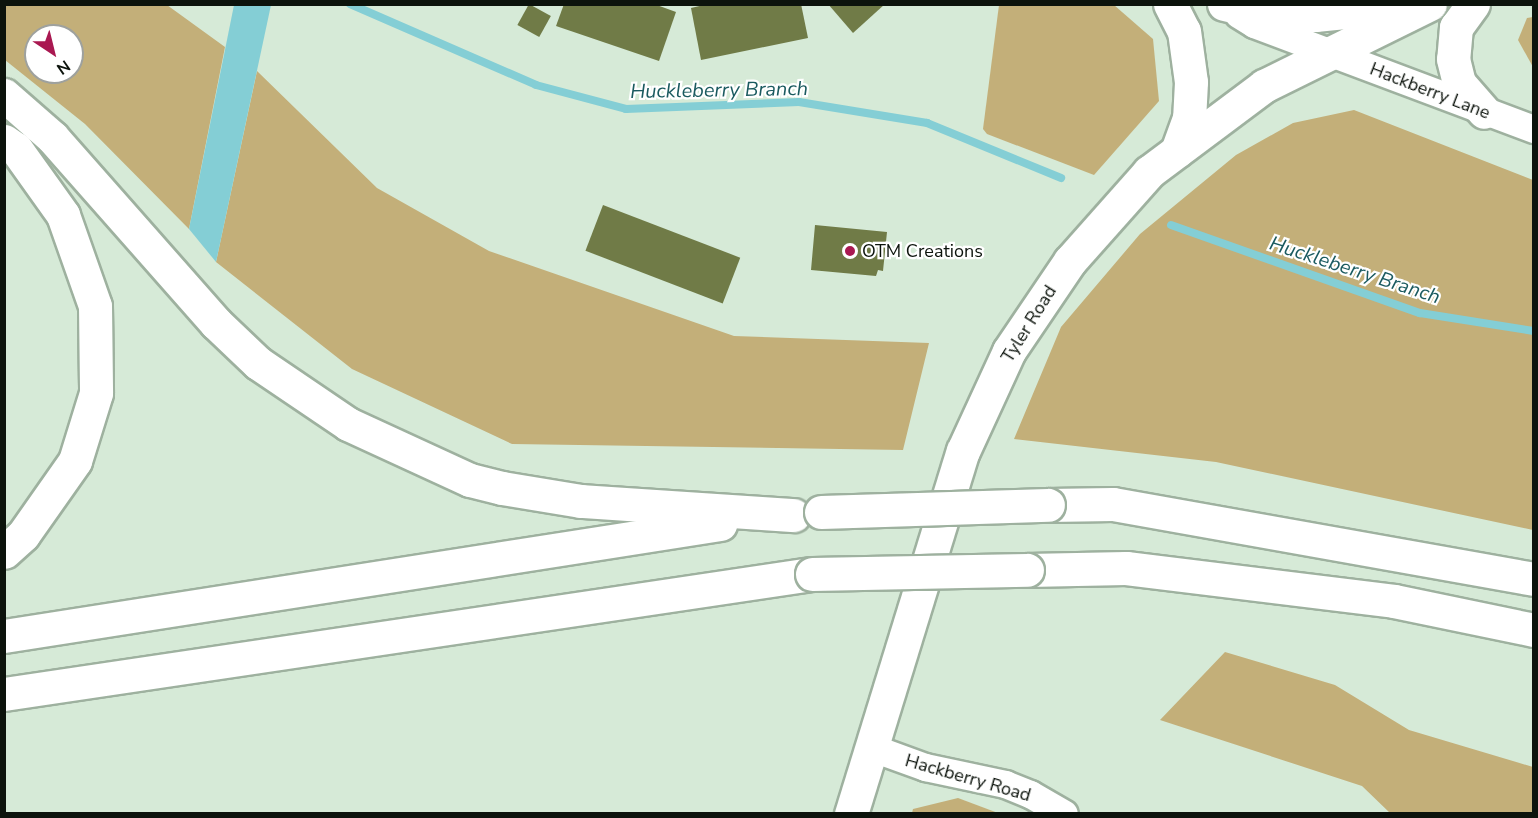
<!DOCTYPE html>
<style>
body{margin:0}
#map{position:relative;width:1538px;height:818px;overflow:hidden;background:#d6ead7;font-family:"Nunito Sans",sans-serif}
div>[style]{position:absolute}
.forest>*{inset:0;background:#c3af79}
.water>*{inset:0;background:#84ced5}
.stream>*{height:8px;margin:-4px;padding:0 4px;transform-origin:4px;border-radius:4px;background:#84ced5}
.building>*{inset:0;background:#707b47;transform-origin:0 0}
.roads{filter:drop-shadow(2px 0 #9eb19f) drop-shadow(-2px 0 #9eb19f) drop-shadow(0 2px #9eb19f) drop-shadow(0 -2px #9eb19f)}
.minor>*{height:27px;margin:-13.5px;padding:0 13.5px;transform-origin:13.5px;border-radius:13.5px;background:#fff}
.tertiary>*{height:33px;margin:-16.5px;padding:0 16.5px;transform-origin:16.5px;border-radius:16.5px;background:#fff}
.motorway>*{height:33px;margin:-16.5px;padding:0 16.5px;transform-origin:16.5px;border-radius:16.5px;background:#fff}
.bridges{filter:drop-shadow(2px 0 #9eb19f) drop-shadow(-2px 0 #9eb19f) drop-shadow(0 2px #9eb19f) drop-shadow(0 -2px #9eb19f)}
.motorway-bridge>*{height:33px;margin:-16.5px;padding:0 16.5px;transform-origin:16.5px;border-radius:16.5px;background:#fff}
.dots>*{width:16px;height:16px;translate:-50% -50%;box-sizing:border-box;border:3px solid #fff;border-radius:50%}
span{translate:-50% -50%;white-space:nowrap;text-align:center;line-height:1.15;-webkit-text-stroke:4.5px #fff;paint-order:stroke}
.street-label{font-size:18px;color:#0c130c}
.poi-label{font-size:18px;color:#0c130c}
.left{translate:0 -50%;text-align:left}
.water-label{font-size:20px;color:#1a5a5f;font-style:italic}
.frame{position:absolute;inset:0;border:6px solid #0c130c;pointer-events:none}
.north{position:absolute;left:24px;top:24px;width:60px;height:60px;box-sizing:border-box;background:#fff;border:2px solid #9ea19e;border-radius:50%;rotate:145deg;font-size:16px;font-weight:700;line-height:24px;text-align:center;color:#0c130c}
.north::after{content:'';display:block;margin:auto;width:21px;height:27px;background:#a91851;clip-path:polygon(50% 0,100% 100%,50% 72%,0 100%)}
</style>
<div id="map">
<div class="forest">
<div style="clip-path:polygon(evenodd,4px 5px,167px 5px,225px 47px,189px 229px,85px 124px,5px 60px,4px 5px,36px 36px,72px 36px,72px 72px,36px 72px,36px 36px)"></div>
<div style="clip-path:polygon(999px 5px,1114px 5px,1153px 39px,1159px 101px,1094px 175px,987px 134px,983px 129px)"></div>
<div style="clip-path:polygon(1533px 17px,1534px 17px,1533px 67px,1518px 40px,1527px 18px)"></div>
<div style="clip-path:polygon(257px 71px,377px 188px,489px 251px,734px 336px,929px 343px,903px 450px,512px 444px,352px 369px,216px 262px)"></div>
<div style="clip-path:polygon(1354px 110px,1533px 180px,1533px 530px,1216px 462px,1014px 439px,1061px 327px,1140px 234px,1236px 155px,1293px 123px)"></div>
<div style="clip-path:polygon(1225px 652px,1335px 685px,1409px 730px,1533px 767px,1533px 813px,1390px 813px,1362px 786px,1160px 720px)"></div>
<div style="clip-path:polygon(958px 798px,998px 813px,912px 813px,913px 809px)"></div>
</div>
<div class="water">
<div style="clip-path:polygon(234px 5px,271px 5px,216px 262px,189px 229px)"></div>
</div>
<div class="stream">
<div style="left:350px;top:4px;width:203px;rotate:23.5deg"></div>
<div style="left:536px;top:85px;width:93px;rotate:14.9deg"></div>
<div style="left:626px;top:109px;width:173px;rotate:-2.3deg"></div>
<div style="left:799px;top:102px;width:130px;rotate:9.3deg"></div>
<div style="left:927px;top:123px;width:145px;rotate:22.3deg"></div>
<div style="left:1171px;top:225px;width:264px;rotate:19.5deg"></div>
<div style="left:1420px;top:313px;width:115px;rotate:9deg"></div>
</div>
<div class="building">
<div style="left:529px;top:4px;width:25px;height:24px;rotate:29deg"></div>
<div style="clip-path:polygon(564px 4px,654px 4px,676px 12px,659px 61px,556px 26px)"></div>
<div style="clip-path:polygon(708px 4px,801px 4px,808px 38px,701px 60px,691px 8px)"></div>
<div style="clip-path:polygon(828px 4px,885px 4px,853px 33px)"></div>
<div style="left:603px;top:205px;width:147px;height:49px;rotate:21deg"></div>
<div style="clip-path:polygon(815px 225px,887px 232px,883px 271px,878px 270px,876px 276px,811px 270px)"></div>
</div>
<div class="roads">
<div class="minor">
<div style="left:1238px;top:14px;width:19px;rotate:32deg"></div>
<div style="left:1254px;top:24px;width:299px;rotate:20.6deg"></div>
<div style="left:870px;top:747px;width:59px;rotate:20deg"></div>
<div style="left:925px;top:767px;width:82px;rotate:12deg"></div>
<div style="left:1005px;top:784px;width:27px;rotate:22deg"></div>
<div style="left:1030px;top:794px;width:39px;rotate:30deg"></div>
</div>
<div class="tertiary">
<div style="left:1170px;top:4px;width:30px;rotate:63deg"></div>
<div style="left:1184px;top:31px;width:51px;rotate:82.2deg"></div>
<div style="left:1191px;top:82px;width:36px;rotate:93deg"></div>
<div style="left:1189px;top:118px;width:35px;rotate:110deg"></div>
<div style="left:1224px;top:4px;width:44px;rotate:13.1deg"></div>
<div style="left:1267px;top:14px;width:48px;rotate:1.2deg"></div>
<div style="left:1315px;top:15px;width:90px;rotate:-5.7deg"></div>
<div style="left:1473px;top:4px;width:29px;rotate:126deg"></div>
<div style="left:1456px;top:27px;width:32px;rotate:95deg"></div>
<div style="left:1453px;top:59px;width:25px;rotate:76deg"></div>
<div style="left:1459px;top:83px;width:38px;rotate:49deg"></div>
<div style="left:851px;top:814px;width:380px;rotate:-72.9deg"></div>
<div style="left:963px;top:451px;width:110px;rotate:-65.3deg"></div>
<div style="left:1009px;top:351px;width:109px;rotate:-55.9deg"></div>
<div style="left:1070px;top:261px;width:119px;rotate:-48.4deg"></div>
<div style="left:1149px;top:172px;width:144px;rotate:-36.8deg"></div>
<div style="left:1264px;top:86px;width:185px;rotate:-26.3deg"></div>
</div>
<div class="motorway">
<div style="left:4px;top:95px;width:64px;rotate:41.2deg"></div>
<div style="left:52px;top:137px;width:248px;rotate:48.6deg"></div>
<div style="left:216px;top:323px;width:58px;rotate:43.6deg"></div>
<div style="left:258px;top:363px;width:109px;rotate:34.1deg"></div>
<div style="left:348px;top:424px;width:134px;rotate:24.7deg"></div>
<div style="left:470px;top:480px;width:33px;rotate:14deg"></div>
<div style="left:502px;top:488px;width:80px;rotate:9.3deg"></div>
<div style="left:581px;top:501px;width:213px;rotate:3.8deg"></div>
<div style="left:4px;top:141px;width:14px;rotate:34deg"></div>
<div style="left:16px;top:149px;width:81px;rotate:54.5deg"></div>
<div style="left:63px;top:215px;width:96px;rotate:70.6deg"></div>
<div style="left:95px;top:306px;width:87px;rotate:89.3deg"></div>
<div style="left:96px;top:393px;width:71px;rotate:107.2deg"></div>
<div style="left:75px;top:461px;width:90px;rotate:125.1deg"></div>
<div style="left:23px;top:535px;width:25px;rotate:138deg"></div>
<div style="left:1048px;top:505px;width:65px;rotate:-0.9deg"></div>
<div style="left:1113px;top:504px;width:428px;rotate:10.1deg"></div>
<div style="left:1027px;top:570px;width:99px;rotate:-1.2deg"></div>
<div style="left:1126px;top:568px;width:270px;rotate:7deg"></div>
<div style="left:1394px;top:601px;width:143px;rotate:11.7deg"></div>
<div style="left:4px;top:636px;width:725px;rotate:-8.89deg"></div>
<div style="left:4px;top:694px;width:817px;rotate:-8.45deg"></div>
</div>
</div>
<div class="bridges">
<div class="motorway-bridge">
<div style="left:821px;top:512px;width:227px;rotate:-1.8deg"></div>
<div style="left:812px;top:574px;width:215px;rotate:-1.1deg"></div>
</div>
</div>
<div class="dots">
<div style="left:850px;top:251px;background:#a91851"></div>
</div>
<div class="street-label">
<span style="left:1430px;top:91px;rotate:21deg">Hackberry Lane</span>
<span style="left:1029px;top:324px;rotate:-58deg">Tyler Road</span>
<span style="left:968px;top:778px;rotate:16deg">Hackberry Road</span>
</div>
<div class="poi-label">
<span class="left" style="left:862px;top:251px">OTM Creations</span>
</div>
<div class="water-label">
<span style="left:719px;top:90px;rotate:-1deg">Huckleberry Branch</span>
<span style="left:1355px;top:270px;rotate:18deg">Huckleberry Branch</span>
</div>
<div class="frame"></div>
<div class="north">N</div>
</div>
